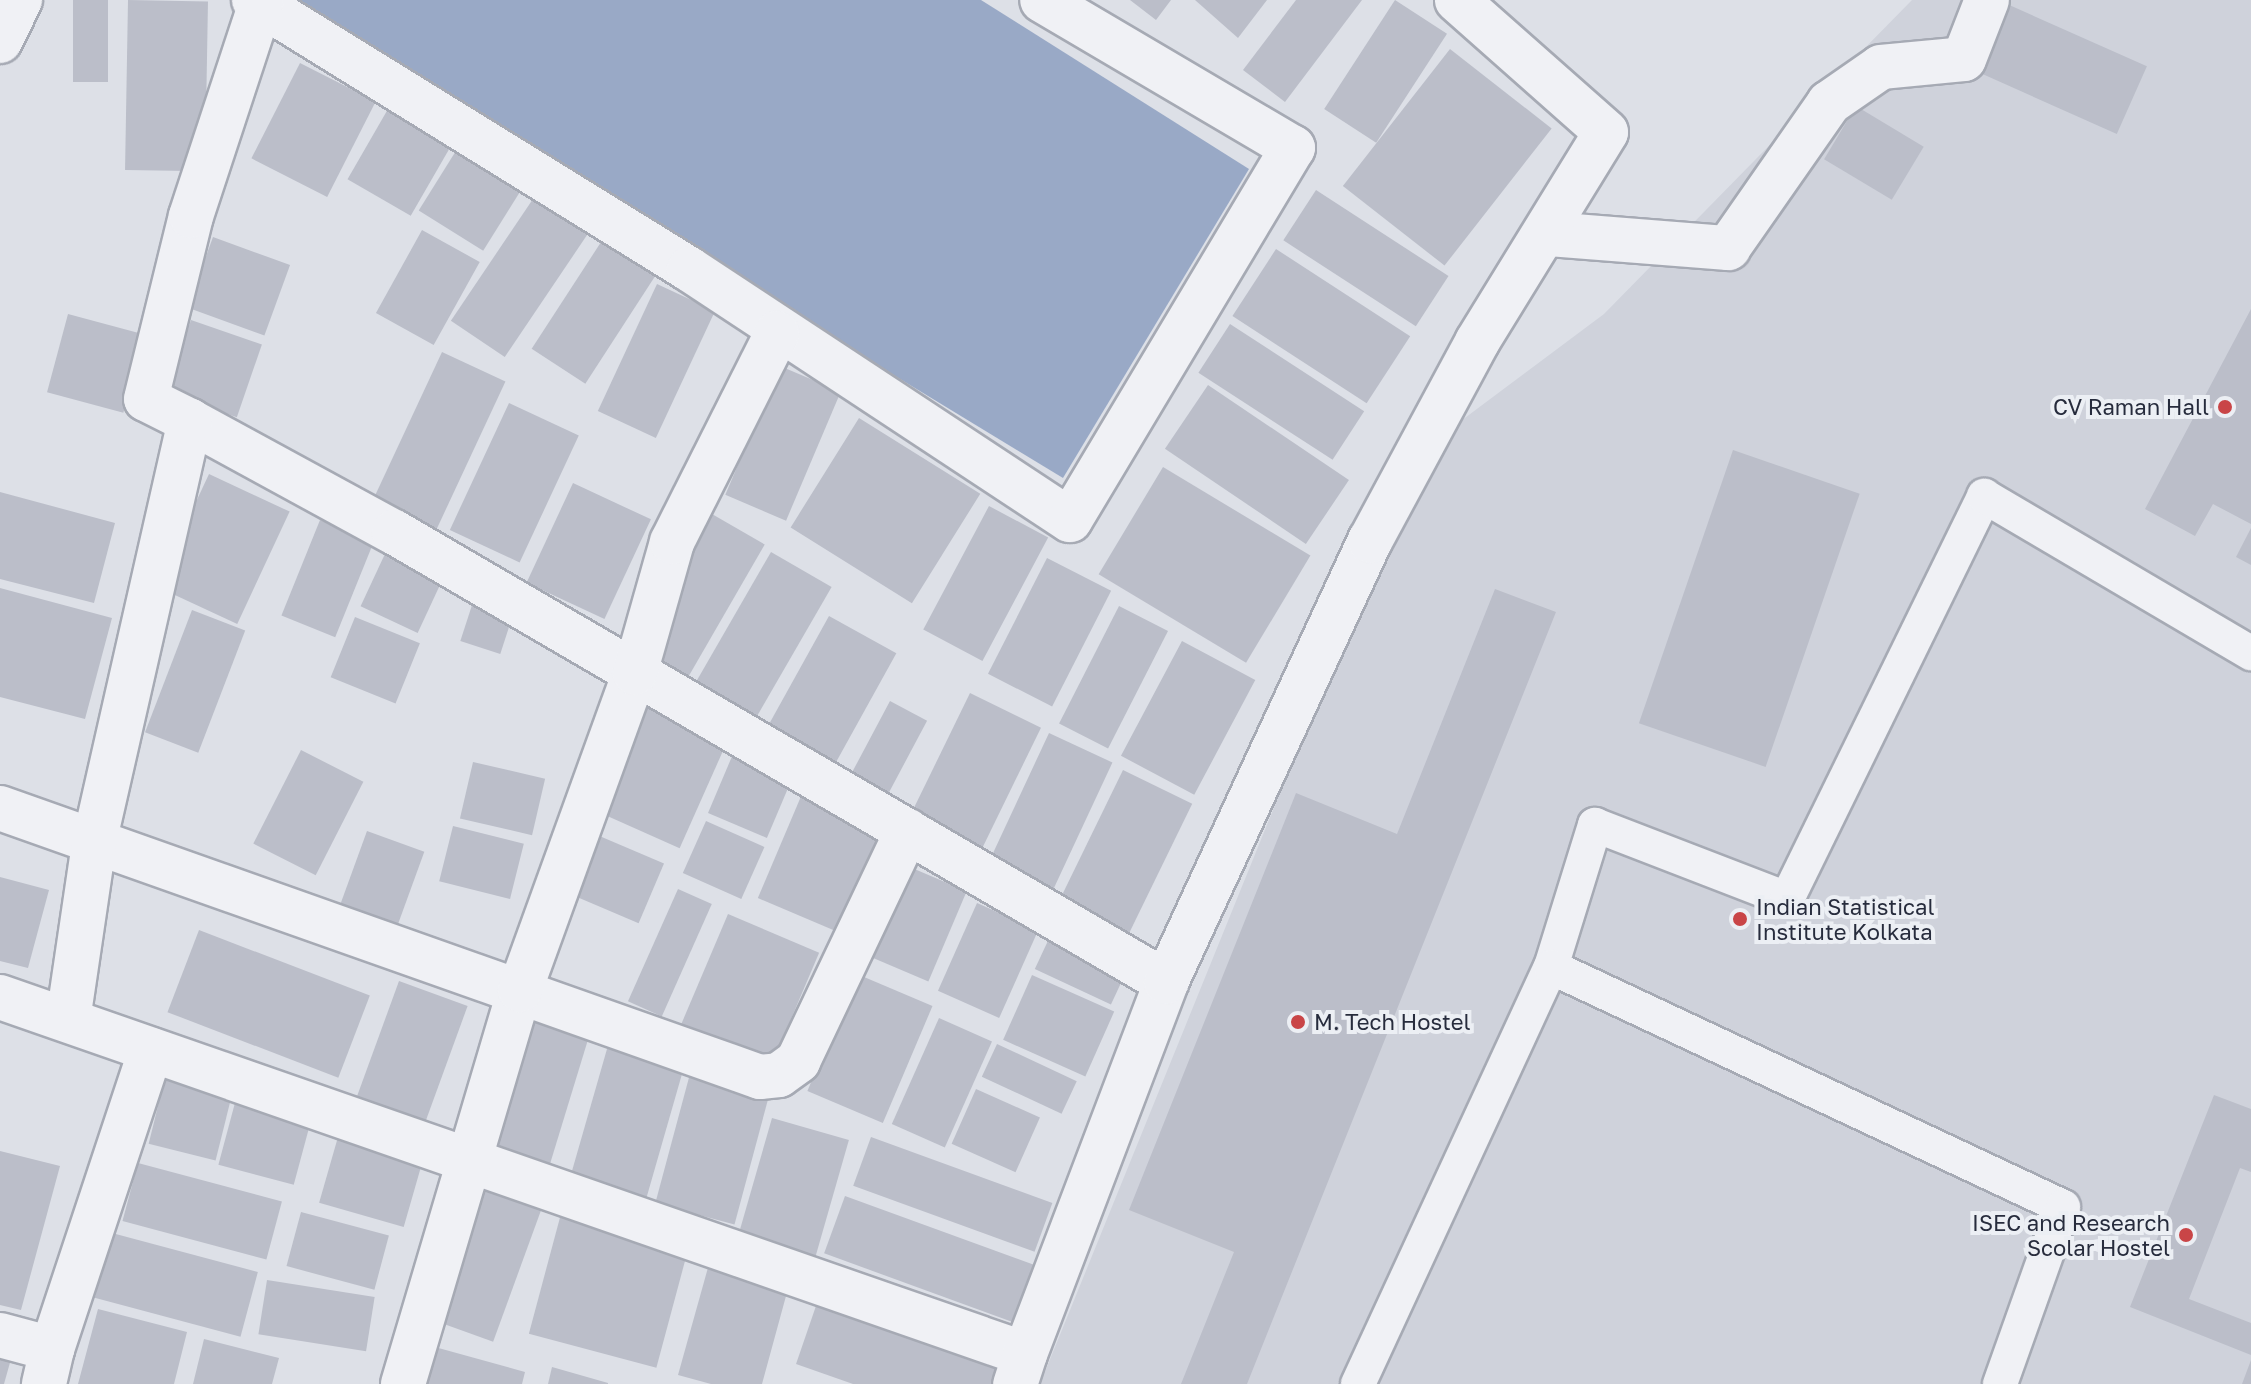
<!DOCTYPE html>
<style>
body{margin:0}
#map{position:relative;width:2251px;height:1384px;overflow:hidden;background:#dde0e7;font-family:"Golos Text",sans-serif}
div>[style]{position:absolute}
.built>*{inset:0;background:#cfd2db}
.water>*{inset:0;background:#99a9c6}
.building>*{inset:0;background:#bbbec9;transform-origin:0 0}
.roads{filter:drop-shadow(2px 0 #a6aab4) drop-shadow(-2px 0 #a6aab4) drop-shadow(0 2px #a6aab4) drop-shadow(0 -2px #a6aab4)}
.lane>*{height:34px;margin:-17px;padding:0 17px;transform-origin:17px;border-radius:17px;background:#f0f1f5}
.street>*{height:44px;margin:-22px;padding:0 22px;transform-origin:22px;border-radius:22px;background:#f0f1f5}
.dots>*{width:22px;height:22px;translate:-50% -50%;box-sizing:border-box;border:4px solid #eceff4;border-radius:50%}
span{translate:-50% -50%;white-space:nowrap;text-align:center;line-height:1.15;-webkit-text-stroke:8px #eceff4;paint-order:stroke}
.poi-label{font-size:22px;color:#272c3d}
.right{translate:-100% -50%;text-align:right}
.left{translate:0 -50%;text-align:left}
</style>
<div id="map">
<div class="built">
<div style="clip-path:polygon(1912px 0,2251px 0,2251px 1384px,1040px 1384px,1418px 453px,1604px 314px)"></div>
</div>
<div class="water">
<div style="clip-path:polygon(277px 0,981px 0,1249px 169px,1063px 478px)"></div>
</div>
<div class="building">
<div style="left:73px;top:0;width:35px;height:82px"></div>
<div style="left:128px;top:0;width:80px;height:170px;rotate:1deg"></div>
<div style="clip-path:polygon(1130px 0,1171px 0,1156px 20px)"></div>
<div style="clip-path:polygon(1195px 0,1267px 0,1238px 38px)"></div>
<div style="clip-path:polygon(1296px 0,1362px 0,1285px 102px,1243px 70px)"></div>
<div style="left:1395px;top:0;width:62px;height:130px;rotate:33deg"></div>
<div style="left:1998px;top:0;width:163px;height:74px;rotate:24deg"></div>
<div style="left:1450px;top:49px;width:129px;height:174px;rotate:38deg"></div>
<div style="left:300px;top:63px;width:85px;height:107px;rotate:27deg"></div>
<div style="left:1856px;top:106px;width:79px;height:62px;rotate:31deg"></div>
<div style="left:388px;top:109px;width:73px;height:81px;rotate:30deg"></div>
<div style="left:459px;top:146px;width:76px;height:76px;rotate:32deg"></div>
<div style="left:1316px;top:190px;width:158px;height:60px;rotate:33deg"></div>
<div style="left:537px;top:193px;width:65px;height:154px;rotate:34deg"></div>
<div style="left:422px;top:230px;width:66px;height:95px;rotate:29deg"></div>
<div style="left:213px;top:237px;width:82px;height:75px;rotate:20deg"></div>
<div style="left:603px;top:239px;width:64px;height:131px;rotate:33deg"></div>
<div style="left:1276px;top:249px;width:160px;height:80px;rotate:33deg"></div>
<div style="left:657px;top:284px;width:64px;height:140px;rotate:25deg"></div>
<div style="clip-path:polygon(2251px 309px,2251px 524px,2213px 504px,2195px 536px,2145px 509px)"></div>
<div style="left:68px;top:314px;width:79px;height:81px;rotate:15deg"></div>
<div style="left:191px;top:320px;width:75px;height:77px;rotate:19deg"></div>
<div style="left:1230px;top:324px;width:160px;height:58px;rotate:33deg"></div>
<div style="left:442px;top:352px;width:70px;height:176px;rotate:25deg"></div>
<div style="left:780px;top:366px;width:66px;height:140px;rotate:23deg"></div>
<div style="left:1208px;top:385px;width:170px;height:77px;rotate:34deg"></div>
<div style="left:509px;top:403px;width:77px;height:140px;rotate:25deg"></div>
<div style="left:859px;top:418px;width:143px;height:129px;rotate:32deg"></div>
<div style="left:1733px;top:450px;width:134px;height:289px;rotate:19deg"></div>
<div style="left:1163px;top:467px;width:172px;height:125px;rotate:31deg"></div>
<div style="left:209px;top:474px;width:89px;height:124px;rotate:25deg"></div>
<div style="left:573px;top:483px;width:86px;height:110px;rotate:25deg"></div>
<div style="clip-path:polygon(0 492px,115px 523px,94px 603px,0 579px)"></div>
<div style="left:989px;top:506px;width:67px;height:140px;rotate:28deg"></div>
<div style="left:705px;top:510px;width:69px;height:160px;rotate:30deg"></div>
<div style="left:320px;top:520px;width:58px;height:103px;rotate:22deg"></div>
<div style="clip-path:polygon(2251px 528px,2251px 565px,2236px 557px)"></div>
<div style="left:391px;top:541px;width:63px;height:72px;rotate:25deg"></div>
<div style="left:771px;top:552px;width:70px;height:155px;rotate:30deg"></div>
<div style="left:1047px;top:558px;width:72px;height:130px;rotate:27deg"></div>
<div style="clip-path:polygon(0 588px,112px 618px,85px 719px,0 697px)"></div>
<div style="clip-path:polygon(1495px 589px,1556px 612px,1247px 1384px,1181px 1384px,1234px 1252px,1129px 1210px,1296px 793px,1397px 834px)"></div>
<div style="left:473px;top:602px;width:42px;height:41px;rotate:18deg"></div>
<div style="left:1119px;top:606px;width:55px;height:132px;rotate:27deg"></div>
<div style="left:192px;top:610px;width:57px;height:131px;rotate:21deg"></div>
<div style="left:829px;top:616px;width:77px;height:131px;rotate:29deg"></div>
<div style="left:355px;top:617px;width:70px;height:65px;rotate:22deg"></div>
<div style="left:1182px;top:641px;width:83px;height:130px;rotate:28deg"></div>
<div style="left:970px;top:693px;width:79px;height:145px;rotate:26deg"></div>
<div style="left:639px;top:701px;width:97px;height:118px;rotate:24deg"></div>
<div style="left:890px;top:701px;width:42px;height:92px;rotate:28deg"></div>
<div style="left:1049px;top:733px;width:70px;height:153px;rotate:25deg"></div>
<div style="left:301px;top:750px;width:70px;height:105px;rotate:27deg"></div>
<div style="left:733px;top:754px;width:64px;height:64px;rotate:23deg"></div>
<div style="left:473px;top:762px;width:74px;height:58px;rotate:13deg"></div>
<div style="left:1123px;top:770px;width:77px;height:156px;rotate:26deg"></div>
<div style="left:802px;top:794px;width:87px;height:113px;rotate:23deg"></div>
<div style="left:706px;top:821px;width:64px;height:57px;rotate:24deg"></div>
<div style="left:453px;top:826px;width:73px;height:57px;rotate:14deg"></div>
<div style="left:583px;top:829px;width:88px;height:65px;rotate:23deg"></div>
<div style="left:367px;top:831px;width:61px;height:97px;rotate:20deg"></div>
<div style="left:905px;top:865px;width:67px;height:98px;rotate:23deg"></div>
<div style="clip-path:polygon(0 877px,49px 890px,28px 968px,0 961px)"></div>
<div style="left:678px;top:889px;width:37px;height:123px;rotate:24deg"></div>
<div style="left:977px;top:903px;width:67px;height:96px;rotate:24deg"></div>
<div style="left:728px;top:914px;width:99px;height:133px;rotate:23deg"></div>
<div style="left:199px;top:930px;width:183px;height:88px;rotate:21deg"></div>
<div style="left:1053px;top:930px;width:84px;height:43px;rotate:25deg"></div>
<div style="left:857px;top:974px;width:82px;height:127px;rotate:23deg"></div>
<div style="left:1032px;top:975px;width:90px;height:71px;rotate:24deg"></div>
<div style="left:399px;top:981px;width:73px;height:123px;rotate:20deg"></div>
<div style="left:523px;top:1006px;width:72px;height:151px;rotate:17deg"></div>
<div style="left:939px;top:1018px;width:58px;height:116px;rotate:24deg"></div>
<div style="left:609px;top:1042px;width:79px;height:146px;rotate:16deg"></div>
<div style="left:997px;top:1044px;width:88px;height:36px;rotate:25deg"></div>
<div style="left:167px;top:1070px;width:69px;height:76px;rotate:14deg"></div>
<div style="left:691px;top:1070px;width:82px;height:138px;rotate:15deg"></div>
<div style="left:976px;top:1089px;width:70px;height:60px;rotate:24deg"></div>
<div style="clip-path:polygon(2214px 1095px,2251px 1109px,2251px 1172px,2240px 1168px,2189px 1299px,2251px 1323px,2251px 1355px,2130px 1307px)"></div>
<div style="left:236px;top:1099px;width:78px;height:68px;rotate:15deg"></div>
<div style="left:772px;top:1118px;width:80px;height:126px;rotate:16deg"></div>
<div style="left:342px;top:1123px;width:88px;height:83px;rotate:16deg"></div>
<div style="left:871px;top:1137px;width:193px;height:52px;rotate:20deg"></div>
<div style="clip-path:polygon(0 1151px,60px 1166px,21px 1310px,0 1305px)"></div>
<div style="left:138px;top:1163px;width:149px;height:60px;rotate:15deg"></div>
<div style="left:479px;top:1176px;width:70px;height:151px;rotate:20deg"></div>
<div style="left:845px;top:1196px;width:209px;height:61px;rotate:20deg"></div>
<div style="left:562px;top:1210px;width:132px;height:128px;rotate:15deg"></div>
<div style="left:301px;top:1212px;width:91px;height:56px;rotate:15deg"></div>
<div style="left:112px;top:1233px;width:151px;height:67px;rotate:15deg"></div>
<div style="clip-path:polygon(709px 1264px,789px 1285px,762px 1384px,711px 1384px,678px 1375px)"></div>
<div style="left:267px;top:1280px;width:109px;height:55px;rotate:9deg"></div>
<div style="clip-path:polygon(817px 1303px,1000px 1369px,995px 1384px,853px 1384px,796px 1364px)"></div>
<div style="clip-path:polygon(98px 1309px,187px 1332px,174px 1384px,78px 1384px)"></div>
<div style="clip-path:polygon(204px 1339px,279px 1358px,272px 1384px,193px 1384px)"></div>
<div style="clip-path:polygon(424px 1344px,525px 1372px,522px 1384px,412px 1384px)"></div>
<div style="clip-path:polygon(0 1356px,11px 1359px,4px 1384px,0 1384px)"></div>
<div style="clip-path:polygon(2251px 1360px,2251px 1384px,2242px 1384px)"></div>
<div style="clip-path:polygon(552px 1367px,608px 1383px,608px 1384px,548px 1384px)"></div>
</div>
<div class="roads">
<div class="lane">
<div style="left:1551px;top:967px;width:149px;rotate:-72.8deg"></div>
<div style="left:1595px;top:825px;width:206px;rotate:21.1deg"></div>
<div style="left:1787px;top:899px;width:449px;rotate:-63.9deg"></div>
<div style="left:1984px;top:496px;width:310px;rotate:30.5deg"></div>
<div style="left:1358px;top:1384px;width:459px;rotate:-65.2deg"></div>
<div style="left:1551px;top:967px;width:565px;rotate:25.11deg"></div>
<div style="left:2063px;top:1207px;width:188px;rotate:109.6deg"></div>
</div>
<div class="street">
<div style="left:254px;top:0;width:511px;rotate:31.73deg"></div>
<div style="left:689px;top:269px;width:456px;rotate:33.4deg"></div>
<div style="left:1070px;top:520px;width:434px;rotate:-59.1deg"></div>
<div style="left:1293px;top:148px;width:291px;rotate:-149.5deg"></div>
<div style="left:0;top:41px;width:46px;rotate:-64deg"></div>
<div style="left:1549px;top:234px;width:180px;rotate:4.5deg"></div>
<div style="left:1728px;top:248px;width:177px;rotate:-55.1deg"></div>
<div style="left:1829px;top:103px;width:63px;rotate:-34.7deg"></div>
<div style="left:1881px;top:67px;width:83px;rotate:-5.5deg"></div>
<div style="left:1964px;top:59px;width:63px;rotate:-68.7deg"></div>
<div style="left:190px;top:421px;width:232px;rotate:28.6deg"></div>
<div style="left:394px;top:532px;width:894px;rotate:30.24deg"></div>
<div style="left:0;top:808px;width:806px;rotate:19.49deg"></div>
<div style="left:760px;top:1077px;width:19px;rotate:-6deg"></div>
<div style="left:779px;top:1075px;width:24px;rotate:-36deg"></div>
<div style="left:798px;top:1061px;width:255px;rotate:-64.6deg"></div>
<div style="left:0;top:997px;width:1085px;rotate:19.2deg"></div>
<div style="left:1025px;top:1354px;width:32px;rotate:108deg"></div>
<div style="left:68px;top:1020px;width:179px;rotate:-81.6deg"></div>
<div style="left:94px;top:843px;width:433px;rotate:-77.2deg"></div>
<div style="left:190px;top:421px;width:49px;rotate:-153.4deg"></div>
<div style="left:146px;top:399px;width:188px;rotate:-76.2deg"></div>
<div style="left:191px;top:216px;width:224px;rotate:-71.8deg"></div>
<div style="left:0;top:1335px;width:54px;rotate:15.1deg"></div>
<div style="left:52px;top:1349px;width:36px;rotate:103deg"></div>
<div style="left:52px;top:1349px;width:315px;rotate:-71.7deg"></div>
<div style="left:1025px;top:1354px;width:398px;rotate:-69.2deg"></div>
<div style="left:1166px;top:982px;width:486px;rotate:-65.2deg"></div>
<div style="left:1370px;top:541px;width:226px;rotate:-61.7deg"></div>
<div style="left:1477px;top:342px;width:246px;rotate:-58.4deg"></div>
<div style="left:1606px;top:132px;width:199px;rotate:-138.5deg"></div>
<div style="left:403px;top:1384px;width:411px;rotate:-73.5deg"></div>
<div style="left:520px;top:990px;width:337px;rotate:-70.1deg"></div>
<div style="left:635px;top:673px;width:136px;rotate:-74.2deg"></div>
<div style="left:672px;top:542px;width:234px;rotate:-63.3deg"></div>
</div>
</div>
<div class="dots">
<div style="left:2225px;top:407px;background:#c94547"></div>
<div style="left:1740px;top:919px;background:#c94547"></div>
<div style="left:1298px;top:1022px;background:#c94547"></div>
<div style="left:2186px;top:1235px;background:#c94547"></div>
</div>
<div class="poi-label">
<span class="right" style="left:2209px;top:407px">CV Raman Hall</span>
<span class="left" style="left:1756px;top:919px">Indian Statistical<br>Institute Kolkata</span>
<span class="left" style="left:1314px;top:1022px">M. Tech Hostel</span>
<span class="right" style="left:2170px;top:1235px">ISEC and Research<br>Scolar Hostel</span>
</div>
</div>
